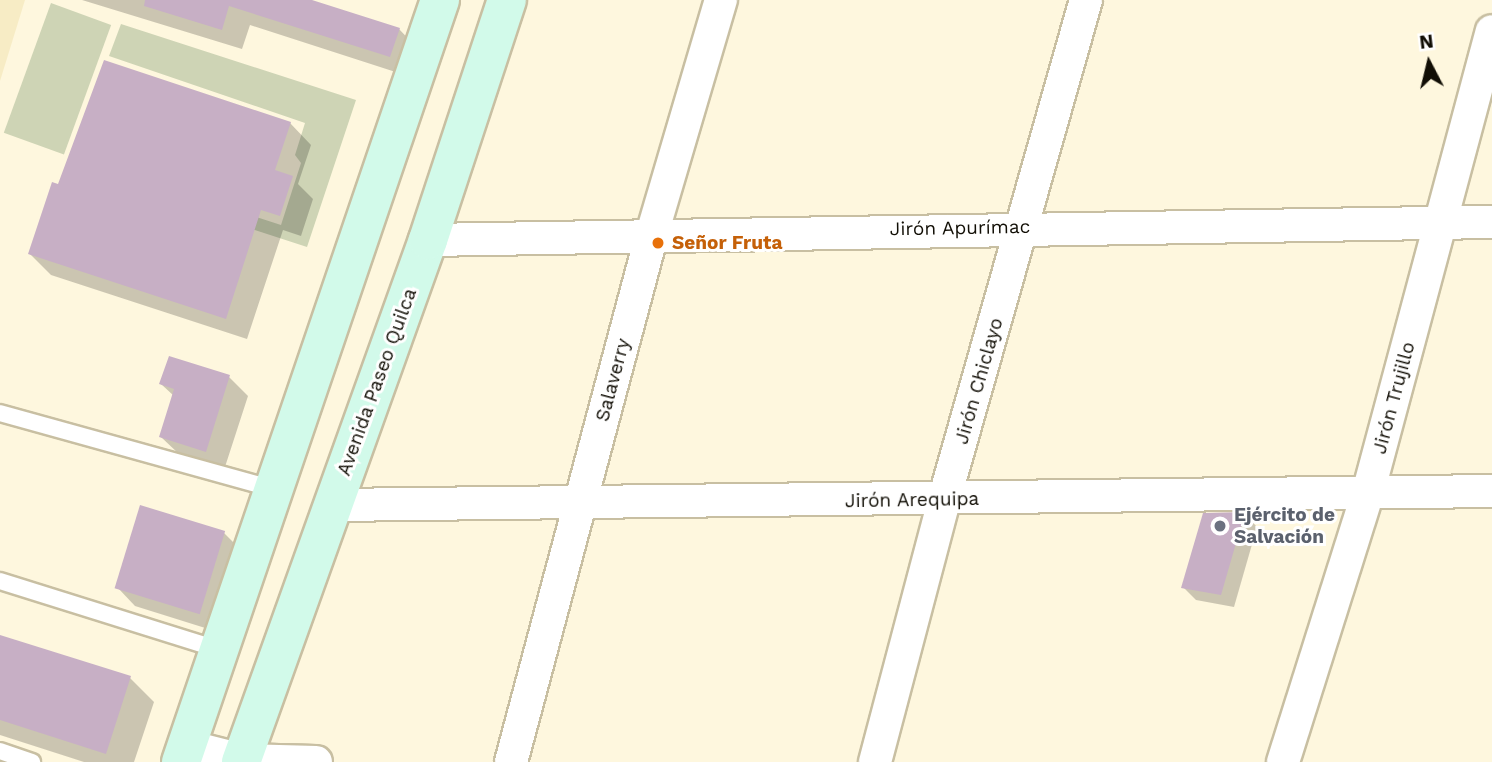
<!DOCTYPE html>
<meta charset="utf-8">
<style>
body{margin:0}
#map{position:relative;width:1492px;height:762px;overflow:hidden;background:#fef7de;font-family:"Work Sans",sans-serif}
div>[style]{position:absolute}
.built>*{inset:0;background:#f7ecc5}
.green>*{inset:0;background:#ced4b5;transform-origin:0 0}
.shadow>*{inset:0;background:#0003}
.building>*{inset:0;background:#c7afc5;transform-origin:0 0}
.roads{filter:drop-shadow(2px 0 #c8bfa2) drop-shadow(-2px 0 #c8bfa2) drop-shadow(0 2px #c8bfa2) drop-shadow(0 -2px #c8bfa2)}
.lane>*{height:16px;margin:-8px;padding:0 8px;transform-origin:8px;border-radius:8px;background:#fff}
.street>*{height:32px;margin:-16px;padding:0 16px;transform-origin:16px;border-radius:16px;background:#fff}
.secondary>*{height:38px;margin:-19px;padding:0 19px;transform-origin:19px;border-radius:19px;background:#d2faea}
.dots>*{width:19px;height:19px;translate:-50% -50%;box-sizing:border-box;border:4px solid #fff;border-radius:50%}
span{translate:-50% -50%;white-space:nowrap;text-align:center;line-height:1.15;-webkit-text-stroke:6px #fff;paint-order:stroke}
.street-label{font-size:19px;color:#110e05}
.food-label{font-size:19px;color:#c56008;font-weight:700}
.left{translate:0 -50%;text-align:left}
.worship-label{font-size:19px;color:#5b616d;font-weight:700}
.north{position:absolute;left:1394px;top:28px;width:70px;height:70px;-webkit-text-stroke:5px #fff;paint-order:stroke;rotate:353deg;font-size:19px;font-weight:700;line-height:28px;text-align:center;color:#110e05}
.north::after{content:'';display:block;margin:auto;width:24px;height:32px;background:#110e05;clip-path:polygon(50% 0,100% 100%,50% 72%,0 100%)}
</style>
<div id="map">
<div class="built">
<div style="clip-path:polygon(0 0,25px 0,0 81px)"></div>
</div>
<div class="green">
<div style="left:51px;top:3px;width:64px;height:138px;rotate:20deg"></div>
<div style="clip-path:polygon(121px 24px,356px 100px,307px 247px,106px 182px,110px 169px,281px 225px,301px 163px,295px 155px,305px 123px,109px 56px)"></div>
</div>
<div class="shadow">
<div style="clip-path:polygon(82px 0,308px 0,399px 29px,419px 50px,411px 77px,250px 25px,242px 49px)"></div>
<div style="clip-path:polygon(290px 123px,311px 145px,298px 184px,313px 199px,301px 236px,283px 230px,247px 339px,51px 275px,30px 254px,59px 186px)"></div>
<div style="clip-path:polygon(229px 377px,248px 396px,224px 470px,180px 455px,161px 437px,174px 396px,161px 384px)"></div>
<div style="clip-path:polygon(1245px 514px,1257px 527px,1234px 607px,1196px 600px,1183px 587px,1204px 515px)"></div>
<div style="clip-path:polygon(224px 533px,243px 552px,218px 632px,135px 606px,117px 587px)"></div>
<div style="clip-path:polygon(0 636px,130px 678px,154px 702px,134px 762px,84px 762px,0 735px)"></div>
</div>
<div class="building">
<div style="clip-path:polygon(145px 0,312px 0,400px 28px,390px 57px,229px 6px,222px 30px,144px 6px)"></div>
<div style="clip-path:polygon(104px 60px,291px 122px,275px 170px,293px 176px,280px 216px,261px 210px,226px 319px,28px 254px,52px 182px,58px 184px)"></div>
<div style="clip-path:polygon(169px 356px,230px 375px,206px 452px,159px 437px,174px 389px,159px 384px)"></div>
<div style="left:140px;top:505px;width:89px;height:87px;rotate:17deg"></div>
<div style="clip-path:polygon(1245px 512px,1221px 595px,1181px 588px,1203px 513px)"></div>
<div style="clip-path:polygon(0 635px,131px 676px,106px 754px,0 720px)"></div>
</div>
<div class="roads">
<div class="lane">
<div style="left:0;top:413px;width:284px;rotate:15.5deg"></div>
<div style="left:0;top:581px;width:231px;rotate:17.4deg"></div>
<div style="left:0;top:751px;width:34px;rotate:19deg"></div>
</div>
<div class="street">
<div style="left:428px;top:240px;width:1064px;rotate:-0.97deg"></div>
<div style="left:333px;top:505px;width:1159px;rotate:-0.69deg"></div>
<div style="left:187px;top:746px;width:57px;rotate:14.3deg"></div>
<div style="left:242px;top:760px;width:74px;rotate:1.5deg"></div>
<div style="left:511px;top:762px;width:547px;rotate:-75.05deg"></div>
<div style="left:652px;top:234px;width:244px;rotate:-73.6deg"></div>
<div style="left:875px;top:762px;width:271px;rotate:-75.2deg"></div>
<div style="left:944px;top:500px;width:520px;rotate:-74.15deg"></div>
<div style="left:1283px;top:762px;width:282px;rotate:-72.5deg"></div>
<div style="left:1368px;top:493px;width:478px;rotate:-75deg"></div>
</div>
<div class="secondary">
<div style="left:181px;top:762px;width:805px;rotate:-71.23deg"></div>
<div style="left:241px;top:762px;width:554px;rotate:-70.29deg"></div>
<div style="left:428px;top:240px;width:253px;rotate:-71.8deg"></div>
</div>
</div>
<div class="dots">
<div style="left:658px;top:243px;background:#e8710a"></div>
<div style="left:1220px;top:526px;background:#6b7280"></div>
</div>
<div class="street-label">
<span style="left:960px;top:228px;rotate:-1deg">Jirón Apurímac</span>
<span style="left:613px;top:380px;rotate:-75deg">Salaverry</span>
<span style="left:979px;top:381px;rotate:-74deg">Jirón Chiclayo</span>
<span style="left:377px;top:382px;rotate:-70deg">Avenida Paseo Quilca</span>
<span style="left:1394px;top:398px;rotate:-75deg">Jirón Trujillo</span>
<span style="left:912px;top:500px;rotate:-1deg">Jirón Arequipa</span>
</div>
<div class="food-label">
<span class="left" style="left:672px;top:243px">Señor Fruta</span>
</div>
<div class="worship-label">
<span class="left" style="left:1234px;top:526px">Ejército de<br>Salvación</span>
</div>
<div class="north">N</div>
</div>
